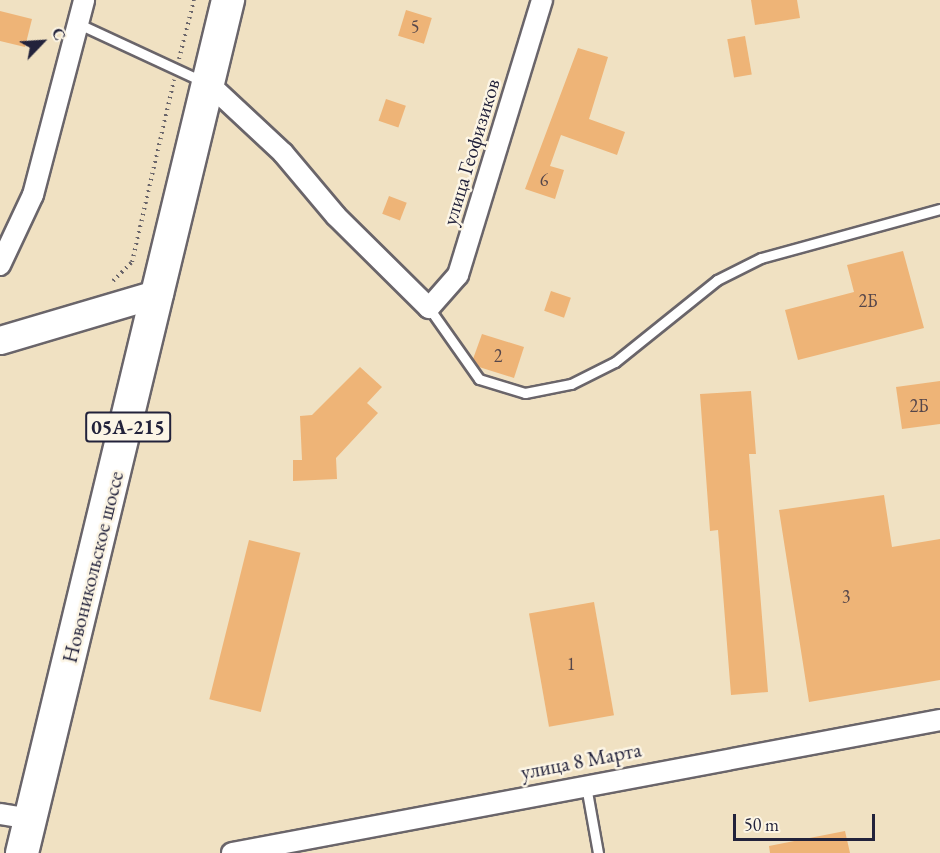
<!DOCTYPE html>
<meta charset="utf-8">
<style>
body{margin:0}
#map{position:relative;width:940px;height:853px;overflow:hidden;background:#f0e1c2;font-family:"EB Garamond",serif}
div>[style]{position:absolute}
.building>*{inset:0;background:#eeb477;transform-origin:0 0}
.path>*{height:4px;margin-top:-2px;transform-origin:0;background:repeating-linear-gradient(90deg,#6a656a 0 1.5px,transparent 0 6px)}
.roads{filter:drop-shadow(2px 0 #6a656a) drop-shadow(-2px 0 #6a656a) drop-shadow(0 2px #6a656a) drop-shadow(0 -2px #6a656a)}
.service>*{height:9px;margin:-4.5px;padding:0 4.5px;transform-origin:4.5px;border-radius:4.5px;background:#fff}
.minor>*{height:20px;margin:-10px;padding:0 10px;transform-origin:10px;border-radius:10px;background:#fff}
.secondary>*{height:27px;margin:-13.5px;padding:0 13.5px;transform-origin:13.5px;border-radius:13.5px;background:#fff}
.trunk>*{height:32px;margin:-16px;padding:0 16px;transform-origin:16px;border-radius:16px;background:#fff}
span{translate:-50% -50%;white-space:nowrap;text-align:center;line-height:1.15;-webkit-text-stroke:5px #fcf5e5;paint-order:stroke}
.number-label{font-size:18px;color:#55464a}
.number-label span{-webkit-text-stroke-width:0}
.shield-label span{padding:2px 4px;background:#fcf5e5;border:2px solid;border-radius:4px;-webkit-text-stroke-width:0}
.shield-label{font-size:20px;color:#22223b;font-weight:700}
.street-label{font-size:21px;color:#22223b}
.north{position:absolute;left:12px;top:12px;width:60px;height:60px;-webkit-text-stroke:4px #fcf5e5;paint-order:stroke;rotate:65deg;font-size:16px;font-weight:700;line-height:24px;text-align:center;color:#22223b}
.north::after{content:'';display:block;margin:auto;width:21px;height:27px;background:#22223b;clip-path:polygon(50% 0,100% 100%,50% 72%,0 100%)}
.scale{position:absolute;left:733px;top:814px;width:142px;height:27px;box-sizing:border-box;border:3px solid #22223b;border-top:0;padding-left:8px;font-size:18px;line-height:21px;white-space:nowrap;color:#22223b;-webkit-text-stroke:4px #fcf5e5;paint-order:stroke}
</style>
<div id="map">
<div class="building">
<div style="clip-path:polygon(751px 0,797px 0,800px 18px,755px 25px)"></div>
<div style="left:406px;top:10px;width:27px;height:27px;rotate:17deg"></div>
<div style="clip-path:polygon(0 11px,32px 19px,25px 47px,0 41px)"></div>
<div style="left:745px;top:36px;width:39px;height:18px;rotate:80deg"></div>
<div style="clip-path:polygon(578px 48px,608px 57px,589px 119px,625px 132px,617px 155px,561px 135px,550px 166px,564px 170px,555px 199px,525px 189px)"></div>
<div style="left:386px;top:99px;width:21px;height:23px;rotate:19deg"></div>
<div style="left:389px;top:196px;width:19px;height:19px;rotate:21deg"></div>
<div style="clip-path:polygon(903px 251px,924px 328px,798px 360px,785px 310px,854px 292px,847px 265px)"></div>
<div style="left:551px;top:291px;width:21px;height:21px;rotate:19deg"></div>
<div style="clip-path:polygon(482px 334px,524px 347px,514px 378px,479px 367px,473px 359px)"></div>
<div style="clip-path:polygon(360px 367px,382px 387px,367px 403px,378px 413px,336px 458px,337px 479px,293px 481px,293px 460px,302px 460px,300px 416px,312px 415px)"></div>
<div style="clip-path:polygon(940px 381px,940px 424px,902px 429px,896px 387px)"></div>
<div style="clip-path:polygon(751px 391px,756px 454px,749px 454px,768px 692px,731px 695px,718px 530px,710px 531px,700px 394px)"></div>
<div style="clip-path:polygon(884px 495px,892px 547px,940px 539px,940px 680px,809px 702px,779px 510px)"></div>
<div style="left:249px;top:540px;width:53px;height:164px;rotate:14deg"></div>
<div style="left:594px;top:602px;width:115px;height:66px;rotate:80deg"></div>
<div style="clip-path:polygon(845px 831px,850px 853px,770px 853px,769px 846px)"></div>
</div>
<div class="path">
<div style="left:179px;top:59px;width:61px;rotate:-75.7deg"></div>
<div style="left:113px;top:281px;width:27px;rotate:-45deg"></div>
<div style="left:132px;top:262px;width:187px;rotate:-77deg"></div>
</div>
<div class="roads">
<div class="service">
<div style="left:79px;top:24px;width:136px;rotate:24.9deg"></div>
<div style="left:429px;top:308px;width:87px;rotate:54.8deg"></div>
<div style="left:479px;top:379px;width:48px;rotate:16.9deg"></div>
<div style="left:525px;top:393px;width:47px;rotate:-11.1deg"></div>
<div style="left:571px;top:384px;width:49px;rotate:-26.6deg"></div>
<div style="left:615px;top:362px;width:131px;rotate:-38.8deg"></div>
<div style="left:717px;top:280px;width:49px;rotate:-26.6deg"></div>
<div style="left:761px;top:258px;width:186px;rotate:-15.3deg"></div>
<div style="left:586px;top:786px;width:68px;rotate:79.8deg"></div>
</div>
<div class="minor">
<div style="left:208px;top:83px;width:103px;rotate:43deg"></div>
<div style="left:283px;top:153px;width:82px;rotate:49.9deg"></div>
<div style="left:336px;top:216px;width:131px;rotate:44.7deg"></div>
<div style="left:429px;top:308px;width:44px;rotate:-48.7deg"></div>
<div style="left:458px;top:275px;width:288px;rotate:-73deg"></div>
<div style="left:0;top:265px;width:77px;rotate:-64.8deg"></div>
<div style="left:33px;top:195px;width:202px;rotate:-75.3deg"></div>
<div style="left:0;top:814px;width:30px;rotate:9deg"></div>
<div style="left:232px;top:853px;width:720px;rotate:-10.64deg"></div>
</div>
<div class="secondary">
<div style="left:0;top:340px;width:166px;rotate:-16.5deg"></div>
</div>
<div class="trunk">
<div style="left:22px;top:853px;width:878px;rotate:-76.42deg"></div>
</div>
</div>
<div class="number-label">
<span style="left:415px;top:27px">5</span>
<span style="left:544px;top:180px">6</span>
<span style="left:868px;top:301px">2Б</span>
<span style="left:498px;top:356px">2</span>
<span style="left:919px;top:406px">2Б</span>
<span style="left:846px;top:597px">3</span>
<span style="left:571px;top:664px">1</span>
</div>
<div class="shield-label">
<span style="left:128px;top:427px">05А-215</span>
</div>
<div class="street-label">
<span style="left:471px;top:152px;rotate:-73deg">улица Геофизиков</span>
<span style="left:93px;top:567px;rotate:-76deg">Новоникольское шоссе</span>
<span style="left:581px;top:761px;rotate:-11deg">улица 8 Марта</span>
</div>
<div class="north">С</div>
<div class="scale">50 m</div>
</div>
